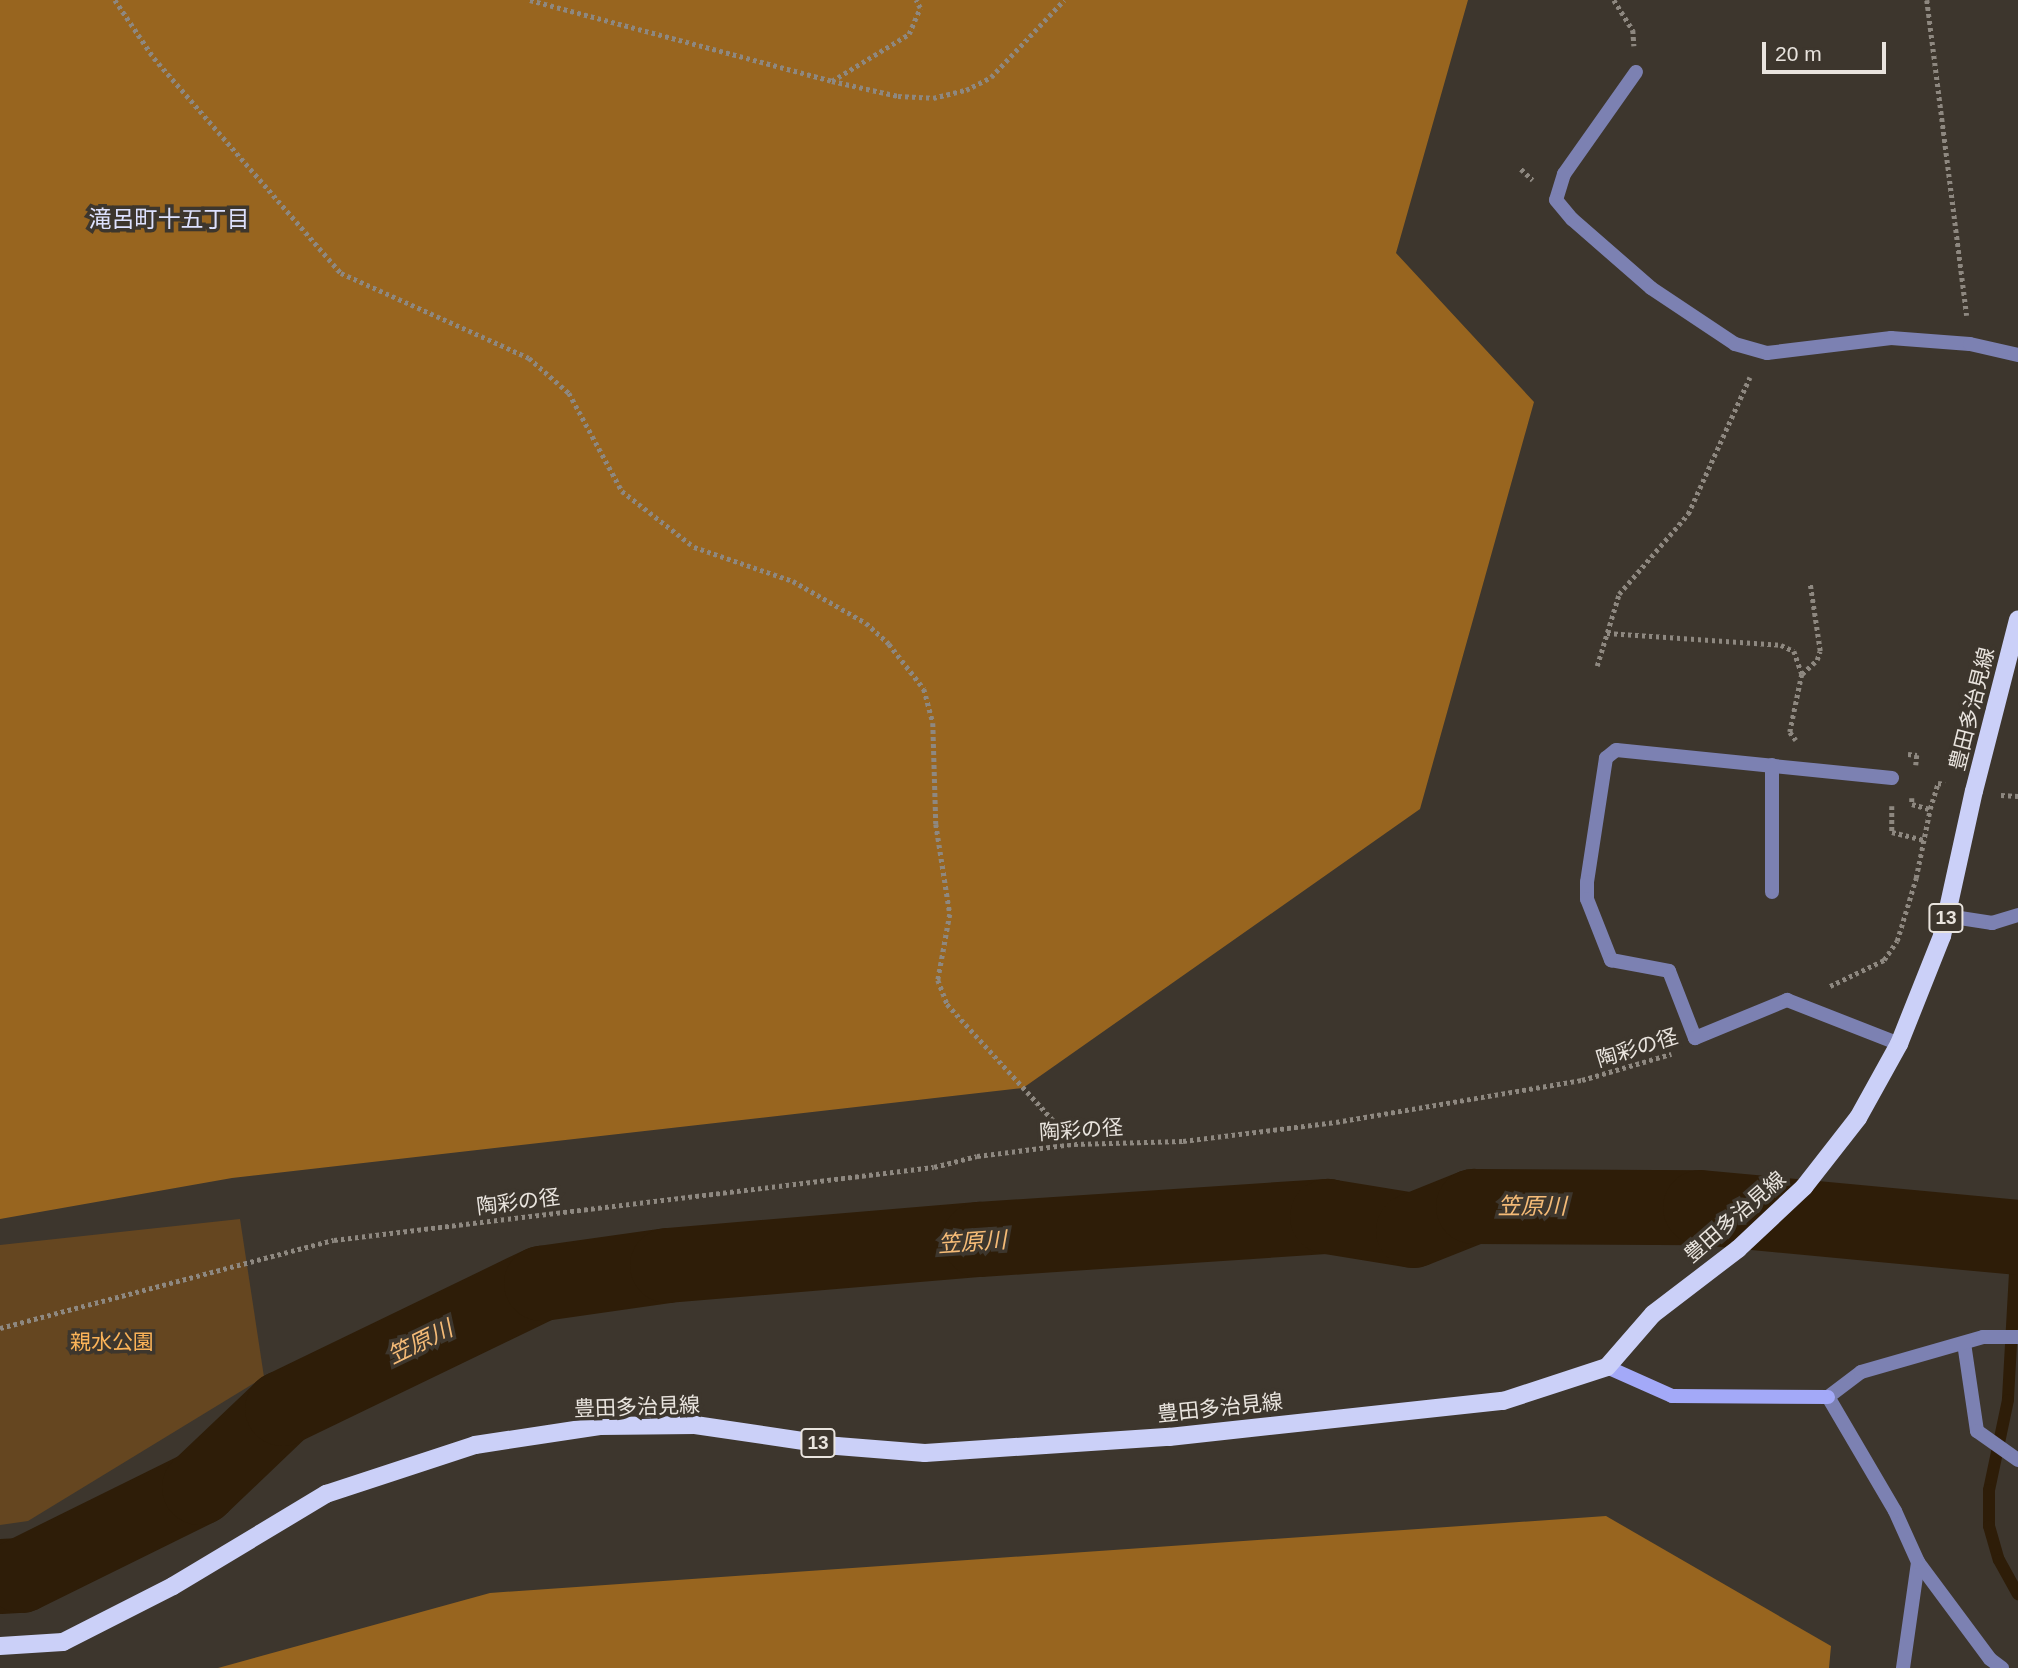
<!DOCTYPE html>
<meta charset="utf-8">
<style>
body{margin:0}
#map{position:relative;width:2018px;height:1668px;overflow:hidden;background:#3d362d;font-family:Helvetica,"Noto Sans JP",sans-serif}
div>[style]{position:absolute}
.green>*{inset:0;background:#654620}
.forest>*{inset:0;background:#98651f}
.stream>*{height:12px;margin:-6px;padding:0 6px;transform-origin:6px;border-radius:6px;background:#2e1d08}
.river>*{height:75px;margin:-37.5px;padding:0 37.5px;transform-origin:37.5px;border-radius:37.5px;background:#2e1d08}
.path>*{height:4.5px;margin-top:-2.25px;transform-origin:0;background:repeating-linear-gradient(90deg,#8e8880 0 3.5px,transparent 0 7px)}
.lane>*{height:14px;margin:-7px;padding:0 7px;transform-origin:7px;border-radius:7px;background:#7c81b2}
.street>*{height:14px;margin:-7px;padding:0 7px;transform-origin:7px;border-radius:7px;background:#7c81b2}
.secondary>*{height:14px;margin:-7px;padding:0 7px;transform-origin:7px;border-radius:7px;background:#a3a9f8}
.primary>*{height:18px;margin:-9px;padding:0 9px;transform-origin:9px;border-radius:9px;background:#cbd0f8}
span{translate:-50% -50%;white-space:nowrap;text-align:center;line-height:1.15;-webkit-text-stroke:7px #3d362d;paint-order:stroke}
.shield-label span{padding:2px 5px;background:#3d362d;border:2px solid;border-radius:5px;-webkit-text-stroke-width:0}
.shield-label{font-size:19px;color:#e9e4de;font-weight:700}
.street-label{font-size:21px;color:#e9e4de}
.park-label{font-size:21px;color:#fbb358}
.neighbourhood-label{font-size:23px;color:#dde1fe}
.water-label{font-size:23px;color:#f5bb77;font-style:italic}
.scale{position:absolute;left:1762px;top:42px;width:124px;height:32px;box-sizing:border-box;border:4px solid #e9e4de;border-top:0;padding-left:9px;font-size:21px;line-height:24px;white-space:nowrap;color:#e9e4de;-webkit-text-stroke:5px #3d362d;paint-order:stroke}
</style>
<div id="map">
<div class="green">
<div style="clip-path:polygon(240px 1219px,264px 1377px,28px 1521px,0 1525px,0 1245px)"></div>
</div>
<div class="forest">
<div style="clip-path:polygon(0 0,1468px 0,1396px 253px,1534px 402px,1420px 809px,1023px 1088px,232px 1178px,0 1219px)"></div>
<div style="clip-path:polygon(1606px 1516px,1831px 1646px,1829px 1668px,218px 1668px,490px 1593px)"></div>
</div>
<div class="stream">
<div style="left:2017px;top:1237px;width:163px;rotate:93.2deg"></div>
<div style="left:2008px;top:1400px;width:92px;rotate:101.9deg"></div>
<div style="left:1989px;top:1490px;width:36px;rotate:90deg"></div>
<div style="left:1989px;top:1526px;width:35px;rotate:74deg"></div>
<div style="left:1999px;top:1560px;width:39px;rotate:61deg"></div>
</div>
<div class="river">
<div style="left:0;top:1576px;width:21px;rotate:-3deg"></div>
<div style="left:21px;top:1575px;width:199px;rotate:-26.3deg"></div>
<div style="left:199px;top:1487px;width:115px;rotate:-43.6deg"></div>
<div style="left:282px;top:1408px;width:288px;rotate:-25.8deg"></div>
<div style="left:541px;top:1283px;width:127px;rotate:-8.1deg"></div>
<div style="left:667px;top:1265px;width:313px;rotate:-4.8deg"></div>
<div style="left:979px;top:1239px;width:349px;rotate:-3.8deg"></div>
<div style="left:1327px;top:1216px;width:87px;rotate:9.2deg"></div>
<div style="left:1413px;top:1230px;width:65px;rotate:-21.8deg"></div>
<div style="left:1473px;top:1206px;width:227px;rotate:0.3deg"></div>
<div style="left:1700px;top:1207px;width:319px;rotate:5.4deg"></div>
</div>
<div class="path">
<div style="left:115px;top:0;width:70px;rotate:56.1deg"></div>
<div style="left:154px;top:58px;width:285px;rotate:49deg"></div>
<div style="left:341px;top:273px;width:206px;rotate:24.3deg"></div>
<div style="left:529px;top:358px;width:53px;rotate:41.2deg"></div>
<div style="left:569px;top:393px;width:111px;rotate:61.6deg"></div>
<div style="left:622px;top:491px;width:91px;rotate:37.9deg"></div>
<div style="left:694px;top:547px;width:105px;rotate:19deg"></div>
<div style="left:793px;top:581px;width:84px;rotate:29.9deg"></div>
<div style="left:866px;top:623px;width:31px;rotate:42deg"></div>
<div style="left:889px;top:644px;width:57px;rotate:52.1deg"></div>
<div style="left:924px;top:689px;width:35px;rotate:75deg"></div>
<div style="left:933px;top:723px;width:101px;rotate:88.3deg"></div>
<div style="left:936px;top:824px;width:91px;rotate:81.2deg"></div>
<div style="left:950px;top:914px;width:67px;rotate:100.3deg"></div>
<div style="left:938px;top:980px;width:26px;rotate:69deg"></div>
<div style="left:947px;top:1004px;width:188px;rotate:47.6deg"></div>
<div style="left:530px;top:0;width:313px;rotate:15deg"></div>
<div style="left:832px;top:81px;width:68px;rotate:12.8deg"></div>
<div style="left:898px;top:96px;width:35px;rotate:3deg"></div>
<div style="left:933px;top:98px;width:34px;rotate:-14deg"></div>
<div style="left:966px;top:90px;width:28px;rotate:-27deg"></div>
<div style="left:991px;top:77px;width:106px;rotate:-46.5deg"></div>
<div style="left:1614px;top:0;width:36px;rotate:58deg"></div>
<div style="left:1633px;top:30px;width:16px;rotate:86deg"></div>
<div style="left:1927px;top:0;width:318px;rotate:82.8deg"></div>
<div style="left:832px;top:81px;width:90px;rotate:-31.4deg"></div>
<div style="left:909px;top:34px;width:28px;rotate:-67deg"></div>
<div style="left:920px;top:8px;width:9px;rotate:-117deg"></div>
<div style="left:1521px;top:169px;width:16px;rotate:43deg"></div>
<div style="left:1607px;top:633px;width:174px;rotate:3.9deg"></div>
<div style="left:1781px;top:645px;width:14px;rotate:25deg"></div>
<div style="left:1794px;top:651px;width:24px;rotate:71deg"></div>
<div style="left:1802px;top:674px;width:59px;rotate:101.7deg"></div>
<div style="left:1790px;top:732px;width:10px;rotate:53deg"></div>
<div style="left:1597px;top:666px;width:75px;rotate:-73deg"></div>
<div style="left:1619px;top:594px;width:106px;rotate:-49.2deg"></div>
<div style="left:1688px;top:514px;width:150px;rotate:-65.7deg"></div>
<div style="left:1802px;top:674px;width:21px;rotate:-43deg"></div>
<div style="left:1817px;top:660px;width:9px;rotate:-72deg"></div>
<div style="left:1820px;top:651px;width:68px;rotate:-98.5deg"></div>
<div style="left:1908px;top:754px;width:9px;rotate:6deg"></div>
<div style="left:1917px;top:755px;width:10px;rotate:96deg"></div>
<div style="left:2001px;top:795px;width:17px;rotate:3deg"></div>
<div style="left:1912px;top:798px;width:6px;rotate:90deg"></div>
<div style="left:1912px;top:804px;width:19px;rotate:16deg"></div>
<div style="left:1892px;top:806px;width:26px;rotate:90deg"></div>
<div style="left:1892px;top:832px;width:32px;rotate:14deg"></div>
<div style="left:1830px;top:986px;width:60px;rotate:-25.7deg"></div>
<div style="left:1884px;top:960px;width:23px;rotate:-56deg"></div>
<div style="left:1897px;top:941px;width:66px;rotate:-73.2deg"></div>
<div style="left:1916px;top:878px;width:70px;rotate:-78.5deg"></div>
<div style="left:1930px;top:809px;width:27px;rotate:-73deg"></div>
<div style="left:1938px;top:783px;width:7px;rotate:8deg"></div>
<div style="left:0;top:1328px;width:345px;rotate:-14.8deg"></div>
<div style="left:334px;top:1240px;width:604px;rotate:-6.94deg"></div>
<div style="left:934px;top:1167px;width:44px;rotate:-14.3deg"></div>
<div style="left:977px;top:1156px;width:98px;rotate:-7.1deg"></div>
<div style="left:1074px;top:1144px;width:109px;rotate:-1.6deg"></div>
<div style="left:1183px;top:1141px;width:154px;rotate:-7.1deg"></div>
<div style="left:1336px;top:1122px;width:250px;rotate:-9.7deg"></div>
<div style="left:1582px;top:1080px;width:93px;rotate:-16.3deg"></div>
</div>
<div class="lane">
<div style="left:1892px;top:778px;width:277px;rotate:-174.2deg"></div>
<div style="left:1616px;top:750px;width:13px;rotate:141deg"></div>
<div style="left:1606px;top:758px;width:125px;rotate:98.7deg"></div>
<div style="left:1587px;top:882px;width:17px;rotate:90deg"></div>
<div style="left:1587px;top:899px;width:66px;rotate:68.5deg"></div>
<div style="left:1611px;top:960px;width:59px;rotate:10.7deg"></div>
<div style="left:1669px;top:971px;width:72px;rotate:68.8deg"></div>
<div style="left:1695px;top:1038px;width:100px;rotate:-22.4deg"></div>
<div style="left:1787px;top:1000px;width:120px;rotate:21.4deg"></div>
<div style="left:1772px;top:892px;width:127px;rotate:-90deg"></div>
<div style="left:1947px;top:916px;width:46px;rotate:8.8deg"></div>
<div style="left:1992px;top:923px;width:27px;rotate:-17deg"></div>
</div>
<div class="street">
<div style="left:1636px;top:72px;width:125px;rotate:125.2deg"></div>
<div style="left:1564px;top:174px;width:27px;rotate:107deg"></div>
<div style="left:1556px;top:200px;width:25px;rotate:50deg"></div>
<div style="left:1572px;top:219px;width:105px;rotate:41.1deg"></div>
<div style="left:1651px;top:288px;width:101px;rotate:33.7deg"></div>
<div style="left:1735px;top:344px;width:33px;rotate:16deg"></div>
<div style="left:1767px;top:353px;width:125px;rotate:-6.9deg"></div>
<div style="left:1891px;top:338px;width:79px;rotate:4.3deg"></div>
<div style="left:1970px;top:344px;width:49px;rotate:12.9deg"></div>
<div style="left:1964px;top:1343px;width:89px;rotate:81.6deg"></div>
<div style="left:1977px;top:1431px;width:50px;rotate:35.3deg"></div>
<div style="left:1903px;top:1668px;width:107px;rotate:-81.9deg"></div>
<div style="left:2002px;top:1668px;width:15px;rotate:-143deg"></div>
<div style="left:1990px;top:1659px;width:121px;rotate:-126.6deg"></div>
<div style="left:1918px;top:1562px;width:56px;rotate:-114.3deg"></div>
<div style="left:1895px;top:1511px;width:132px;rotate:-120.4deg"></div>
<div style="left:1828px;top:1397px;width:41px;rotate:-37.1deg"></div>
<div style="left:1861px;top:1372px;width:127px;rotate:-16deg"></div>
<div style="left:1983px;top:1337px;width:35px"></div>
</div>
<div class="secondary">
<div style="left:1607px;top:1367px;width:71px;rotate:24deg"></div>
<div style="left:1672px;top:1396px;width:156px;rotate:0.4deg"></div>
</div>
<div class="primary">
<div style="left:0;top:1646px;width:63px;rotate:-3.6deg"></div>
<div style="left:63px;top:1642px;width:123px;rotate:-27deg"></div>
<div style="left:173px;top:1586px;width:179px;rotate:-31deg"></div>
<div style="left:326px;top:1494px;width:157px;rotate:-18.2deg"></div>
<div style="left:475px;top:1445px;width:126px;rotate:-8.6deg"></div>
<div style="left:600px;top:1426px;width:95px;rotate:-0.6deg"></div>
<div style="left:695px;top:1425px;width:144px;rotate:8.4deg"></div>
<div style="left:837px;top:1446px;width:88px;rotate:4.5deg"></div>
<div style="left:925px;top:1453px;width:245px;rotate:-3.8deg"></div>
<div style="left:1169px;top:1437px;width:336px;rotate:-6.2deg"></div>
<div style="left:1503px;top:1401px;width:109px;rotate:-18.1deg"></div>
<div style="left:1607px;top:1367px;width:70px;rotate:-49deg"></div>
<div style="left:1653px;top:1314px;width:107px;rotate:-37.4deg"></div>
<div style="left:1738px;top:1249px;width:91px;rotate:-43.2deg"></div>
<div style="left:1804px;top:1187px;width:88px;rotate:-52deg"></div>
<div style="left:1858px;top:1118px;width:85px;rotate:-61deg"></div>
<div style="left:1899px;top:1044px;width:116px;rotate:-68.3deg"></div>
<div style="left:1942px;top:936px;width:148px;rotate:-77.6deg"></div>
<div style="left:1974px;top:791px;width:177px;rotate:-75.6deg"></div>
</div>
<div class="shield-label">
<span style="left:1946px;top:918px">13</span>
<span style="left:818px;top:1443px">13</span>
</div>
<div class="street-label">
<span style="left:1972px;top:709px;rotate:-76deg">豊田多治見線</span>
<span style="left:1637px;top:1048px;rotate:-17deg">陶彩の径</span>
<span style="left:1081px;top:1130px;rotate:-4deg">陶彩の径</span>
<span style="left:518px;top:1202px;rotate:-7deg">陶彩の径</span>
<span style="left:1735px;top:1217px;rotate:-41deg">豊田多治見線</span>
<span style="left:637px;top:1407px;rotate:-2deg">豊田多治見線</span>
<span style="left:1220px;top:1408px;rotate:-6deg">豊田多治見線</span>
</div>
<div class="park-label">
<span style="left:112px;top:1342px">親水公園</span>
</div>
<div class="neighbourhood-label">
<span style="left:169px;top:219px">滝呂町十五丁目</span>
</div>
<div class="water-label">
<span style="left:1532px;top:1206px">笠原川</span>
<span style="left:972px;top:1242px;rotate:-4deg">笠原川</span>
<span style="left:420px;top:1342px;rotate:-26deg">笠原川</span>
</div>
<div class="scale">20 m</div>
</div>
